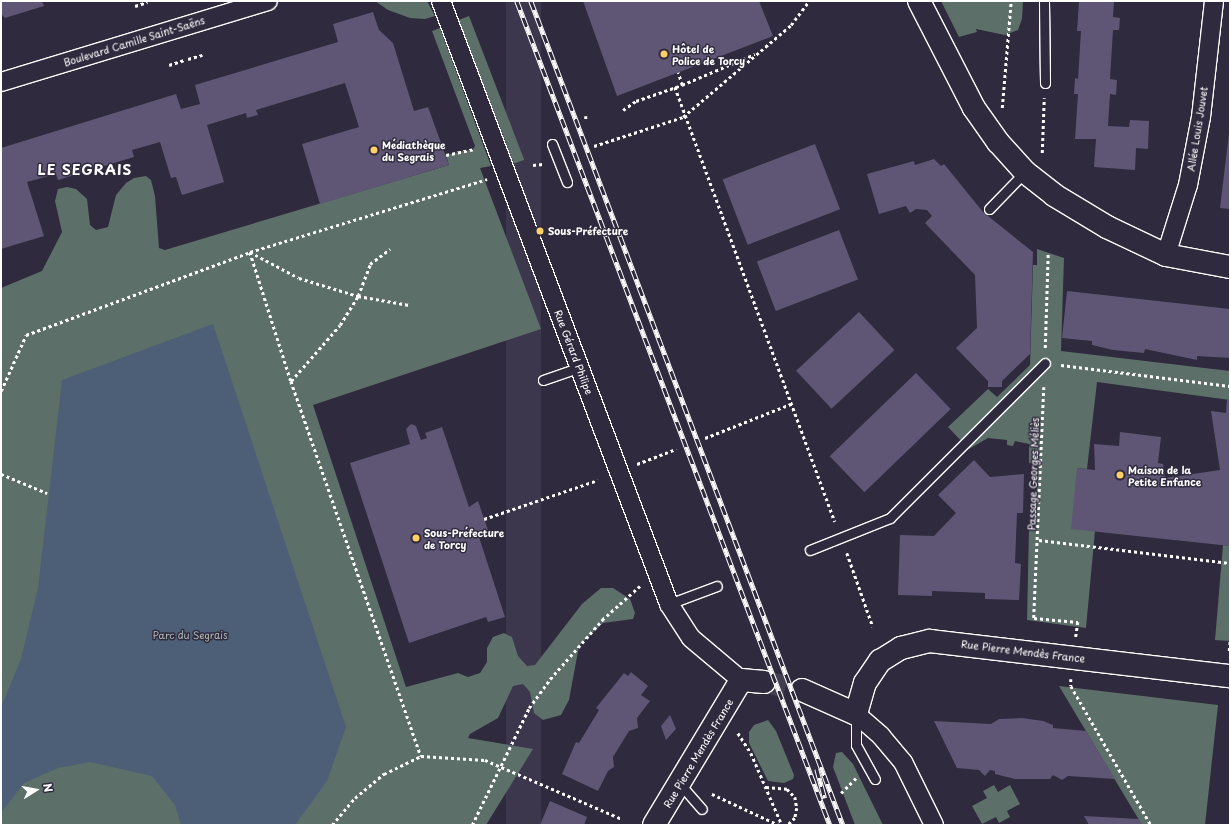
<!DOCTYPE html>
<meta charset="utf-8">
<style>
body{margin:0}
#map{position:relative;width:1231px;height:826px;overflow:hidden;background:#2f2a3d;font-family:"Playpen Sans",sans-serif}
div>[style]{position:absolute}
.built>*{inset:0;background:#3d374e;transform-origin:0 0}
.green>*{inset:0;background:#5c6f68;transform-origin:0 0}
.water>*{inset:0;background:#4c5f77}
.building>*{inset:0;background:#5e5674;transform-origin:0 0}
.tertiary-tunnel>*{height:22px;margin-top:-11px;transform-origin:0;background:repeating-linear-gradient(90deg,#443f50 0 22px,transparent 0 33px)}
.path>*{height:2.5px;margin-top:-1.25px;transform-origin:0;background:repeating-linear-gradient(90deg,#fff 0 3px,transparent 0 6px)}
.roads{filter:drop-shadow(1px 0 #fff) drop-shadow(-1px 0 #fff) drop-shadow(0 1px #fff) drop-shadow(0 -1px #fff)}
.service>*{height:9px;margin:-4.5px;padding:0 4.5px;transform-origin:4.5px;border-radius:4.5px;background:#2f2a3d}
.minor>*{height:18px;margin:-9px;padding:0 9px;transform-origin:9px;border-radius:9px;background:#2f2a3d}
.tertiary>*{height:22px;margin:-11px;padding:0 11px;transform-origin:11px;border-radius:11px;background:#2f2a3d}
.rail>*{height:4.5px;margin-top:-2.25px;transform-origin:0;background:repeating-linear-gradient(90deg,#2f2a3d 0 9px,#fff 0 18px);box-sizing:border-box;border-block:1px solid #fff}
.dots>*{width:11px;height:11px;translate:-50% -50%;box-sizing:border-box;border:2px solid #2f2a3d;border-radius:50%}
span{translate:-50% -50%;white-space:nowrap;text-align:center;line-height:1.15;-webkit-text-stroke:3px #2f2a3d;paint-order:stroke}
.street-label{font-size:10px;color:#fff}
.poi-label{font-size:10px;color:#fff;font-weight:700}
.left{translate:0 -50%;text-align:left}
.park-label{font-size:10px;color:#aeb7b4}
.district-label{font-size:14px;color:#fff;font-weight:700;letter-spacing:1px}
.frame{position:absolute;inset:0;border:2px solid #fff;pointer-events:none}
.north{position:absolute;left:16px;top:770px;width:40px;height:40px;-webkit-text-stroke:3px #2f2a3d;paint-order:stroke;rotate:79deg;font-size:11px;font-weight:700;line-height:16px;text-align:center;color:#fff}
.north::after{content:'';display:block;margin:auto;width:14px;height:18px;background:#fff;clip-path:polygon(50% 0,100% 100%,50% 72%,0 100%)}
</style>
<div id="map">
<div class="built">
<div style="left:506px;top:1px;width:35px;height:881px"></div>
</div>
<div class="green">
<div style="clip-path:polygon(375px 1px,427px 1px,435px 16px,425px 19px,410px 18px,388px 10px)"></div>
<div style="clip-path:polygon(941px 1px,1023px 1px,1022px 19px,1018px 30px,1005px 35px,976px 29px,977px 32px,959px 37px)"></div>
<div style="left:469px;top:16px;width:154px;height:11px;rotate:69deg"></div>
<div style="clip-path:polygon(440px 28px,491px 166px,480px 168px,541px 329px,313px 405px,406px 687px,458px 673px,468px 677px,480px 673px,487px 662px,487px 648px,493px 637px,504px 633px,512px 637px,518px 656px,527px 666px,535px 665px,582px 604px,601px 588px,613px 588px,630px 599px,635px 613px,633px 619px,603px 623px,579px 646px,569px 700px,561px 715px,543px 720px,534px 713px,530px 692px,523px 684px,513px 686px,498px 718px,470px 734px,468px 738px,533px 749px,486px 825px,1px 825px,1px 288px,42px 271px,62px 232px,55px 201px,58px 189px,67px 187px,76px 189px,87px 199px,90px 225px,96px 230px,108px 227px,116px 195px,126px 183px,134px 178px,146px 176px,151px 180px,155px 196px,159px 248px,165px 250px,449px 165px,446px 155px,473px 149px,475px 146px,432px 31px)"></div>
<div style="clip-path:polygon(1037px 249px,1064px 258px,1061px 351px,1230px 371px,1230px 400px,1097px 382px,1087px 469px,1077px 468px,1095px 531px,1086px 628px,1027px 620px,1029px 527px,1035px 527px,1038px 468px,1037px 464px,1029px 463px,1029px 444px,1015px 441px,1013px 446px,1007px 445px,1007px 440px,988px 438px,969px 449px,948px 427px,988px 389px,997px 397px,1030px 365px,1033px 265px,1037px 265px)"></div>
<div style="clip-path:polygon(1223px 545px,1230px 546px,1230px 641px,1215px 640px)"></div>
<div style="clip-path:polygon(1059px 686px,1218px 705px,1205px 825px,1142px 825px)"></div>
<div style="clip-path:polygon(768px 720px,776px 731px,794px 775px,793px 779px,784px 783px,768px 781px,749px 743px,749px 732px,754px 725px)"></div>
<div style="clip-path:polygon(842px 752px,853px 764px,883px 825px,855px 825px,833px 767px,836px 753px)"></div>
<div style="clip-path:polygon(994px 785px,998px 792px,1010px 785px,1020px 804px,1007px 811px,1010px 817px,999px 823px,996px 817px,982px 824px,972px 806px,987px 798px,983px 791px)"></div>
</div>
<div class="water">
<div style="clip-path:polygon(213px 324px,346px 727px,327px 781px,295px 825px,181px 825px,175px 805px,152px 776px,90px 762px,58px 768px,24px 783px,1px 813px,1px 707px,21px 659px,38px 588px,62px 380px)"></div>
</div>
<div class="building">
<div style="clip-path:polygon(1px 1px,42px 1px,44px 6px,5px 18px,1px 14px)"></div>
<div style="clip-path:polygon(583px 1px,759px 1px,773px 36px,617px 96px)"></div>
<div style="clip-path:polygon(1079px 1px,1114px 1px,1113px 17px,1120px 18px,1119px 30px,1113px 30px,1110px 79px,1117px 80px,1116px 95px,1110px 94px,1108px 126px,1129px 127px,1130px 120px,1149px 121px,1148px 149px,1136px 148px,1135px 170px,1094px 167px,1096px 139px,1075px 139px,1078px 94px,1074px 94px,1075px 78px,1078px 79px,1081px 31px,1077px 31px)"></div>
<div style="clip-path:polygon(373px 12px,379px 30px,393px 43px,414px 111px,428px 107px,449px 165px,320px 204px,302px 144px,359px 127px,345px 83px,256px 110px,258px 115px,247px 118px,246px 113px,207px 125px,224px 182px,182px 195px,176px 177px,171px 178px,160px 142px,132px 150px,134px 157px,58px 180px,56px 174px,27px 182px,44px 236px,1px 249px,1px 148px,176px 94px,181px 109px,200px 104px,195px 85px,338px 42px,333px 24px)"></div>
<div style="clip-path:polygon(1229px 133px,1230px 133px,1230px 209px,1220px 208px)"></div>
<div style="left:815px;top:144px;width:70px;height:99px;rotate:69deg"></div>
<div style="clip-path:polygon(934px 159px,941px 166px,944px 164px,983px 212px,1033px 252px,1030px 354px,1002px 381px,1002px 387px,988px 387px,988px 381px,956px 348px,977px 328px,975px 275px,925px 223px,932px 216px,927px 210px,916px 209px,910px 213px,906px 206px,879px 214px,867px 174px,914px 161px,915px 165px)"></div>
<div style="left:839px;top:230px;width:53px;height:88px;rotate:69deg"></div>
<div style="clip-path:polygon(1067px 291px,1230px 309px,1230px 358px,1197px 356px,1197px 360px,1145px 349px,1144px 353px,1113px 350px,1092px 345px,1092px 341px,1062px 338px)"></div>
<div style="left:859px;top:312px;width:52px;height:86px;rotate:47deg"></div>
<div style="left:916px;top:373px;width:50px;height:120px;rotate:46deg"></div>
<div style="clip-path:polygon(1227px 399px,1230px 400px,1230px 546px,1071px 529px,1077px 468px,1095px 470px,1094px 444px,1119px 446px,1120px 432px,1161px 437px,1158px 463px,1163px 464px,1165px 478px,1220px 470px,1211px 411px,1226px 413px)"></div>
<div style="clip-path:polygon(411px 424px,416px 426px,421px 440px,427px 438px,425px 433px,442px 427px,469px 507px,478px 501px,490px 536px,479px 537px,505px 617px,488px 622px,486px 617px,409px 643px,350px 463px,410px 444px,406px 429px)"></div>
<div style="clip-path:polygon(974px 460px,990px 477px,1024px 474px,1023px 513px,1017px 513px,1015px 563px,1021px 564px,1019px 600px,985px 599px,985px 593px,932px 591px,932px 596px,898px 595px,900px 535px,934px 536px,956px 513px,938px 495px)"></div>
<div style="clip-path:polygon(631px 672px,648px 686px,641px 695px,650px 701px,637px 718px,638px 728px,629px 731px,613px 757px,614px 767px,608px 771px,598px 791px,562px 774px,576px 742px,579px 743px,599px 710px,596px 708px,624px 673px,628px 676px)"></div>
<div style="clip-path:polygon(670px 715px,676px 729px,666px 740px,661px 726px)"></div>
<div style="clip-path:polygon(1022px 718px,1043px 721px,1053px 725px,1053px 728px,1086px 731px,1115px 779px,1068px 776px,1062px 780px,1053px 775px,1050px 779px,1015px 779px,995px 774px,995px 771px,990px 770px,985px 776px,979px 770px,957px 768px,934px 721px,991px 724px,999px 719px)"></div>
<div style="clip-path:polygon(550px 801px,587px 817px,584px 825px,540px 825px)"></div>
<div style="clip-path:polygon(1084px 816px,1139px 819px,1142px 825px,1089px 825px)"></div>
</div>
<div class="tertiary-tunnel">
<div style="left:764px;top:682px;width:39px;rotate:12deg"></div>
</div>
<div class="path">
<div style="left:135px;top:6px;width:13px;rotate:-18deg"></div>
<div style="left:188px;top:59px;width:15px;rotate:-16deg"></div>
<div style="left:169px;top:65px;width:16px;rotate:-18deg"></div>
<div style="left:682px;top:85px;width:79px;rotate:-23deg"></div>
<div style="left:675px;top:87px;width:463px;rotate:69.8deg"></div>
<div style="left:1002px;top:108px;width:107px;rotate:-85.2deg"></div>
<div style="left:623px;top:110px;width:16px;rotate:-35deg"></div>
<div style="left:636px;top:101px;width:49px;rotate:-19.2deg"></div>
<div style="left:682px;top:85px;width:13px;rotate:-108deg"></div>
<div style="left:586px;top:116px;width:4px;rotate:90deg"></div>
<div style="left:594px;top:146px;width:94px;rotate:-18deg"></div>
<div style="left:683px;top:117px;width:142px;rotate:-40.4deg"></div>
<div style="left:791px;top:25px;width:30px;rotate:-53deg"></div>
<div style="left:1042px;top:153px;width:55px;rotate:-87.9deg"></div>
<div style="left:446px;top:155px;width:29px;rotate:-12deg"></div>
<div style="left:533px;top:165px;width:10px;rotate:-6deg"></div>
<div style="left:250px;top:252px;width:135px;rotate:72.4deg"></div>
<div style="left:291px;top:381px;width:397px;rotate:70.9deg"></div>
<div style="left:250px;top:252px;width:55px;rotate:28deg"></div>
<div style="left:299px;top:278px;width:62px;rotate:17deg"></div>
<div style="left:358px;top:296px;width:52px;rotate:10deg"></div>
<div style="left:1045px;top:348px;width:96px;rotate:-88.2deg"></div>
<div style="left:1061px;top:365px;width:170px;rotate:7.1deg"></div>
<div style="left:291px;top:381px;width:74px;rotate:-48.8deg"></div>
<div style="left:340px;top:325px;width:34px;rotate:-58deg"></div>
<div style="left:358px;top:296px;width:34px;rotate:-69deg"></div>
<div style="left:370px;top:264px;width:25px;rotate:-37deg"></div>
<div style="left:1044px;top:387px;width:231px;rotate:92.5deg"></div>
<div style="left:1034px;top:618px;width:44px;rotate:5.2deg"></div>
<div style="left:1078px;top:622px;width:15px;rotate:98deg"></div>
<div style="left:1px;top:391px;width:61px;rotate:-65.9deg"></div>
<div style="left:26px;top:335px;width:239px;rotate:-20.3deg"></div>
<div style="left:250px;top:252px;width:248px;rotate:-17.1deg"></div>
<div style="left:705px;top:438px;width:92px;rotate:-21.6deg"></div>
<div style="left:637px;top:464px;width:42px;rotate:-21deg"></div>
<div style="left:1px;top:474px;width:50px;rotate:22.4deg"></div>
<div style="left:484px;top:519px;width:120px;rotate:-18.9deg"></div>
<div style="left:1039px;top:540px;width:192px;rotate:6.9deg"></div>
<div style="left:847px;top:553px;width:78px;rotate:70.6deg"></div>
<div style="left:1229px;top:651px;width:11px;rotate:-85deg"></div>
<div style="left:1071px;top:679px;width:7px;rotate:90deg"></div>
<div style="left:1071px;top:686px;width:160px;rotate:60.1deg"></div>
<div style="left:738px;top:733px;width:24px;rotate:57deg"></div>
<div style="left:751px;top:753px;width:78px;rotate:66.7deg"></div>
<div style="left:766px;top:787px;width:21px;rotate:5deg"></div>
<div style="left:787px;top:789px;width:11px;rotate:45deg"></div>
<div style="left:795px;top:797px;width:11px;rotate:80deg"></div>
<div style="left:797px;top:808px;width:10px;rotate:101deg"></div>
<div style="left:795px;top:818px;width:10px;rotate:135deg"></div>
<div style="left:841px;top:793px;width:21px;rotate:-45deg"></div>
<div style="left:712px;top:794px;width:74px;rotate:24.8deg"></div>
<div style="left:332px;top:825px;width:35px;rotate:-50deg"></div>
<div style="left:355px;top:798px;width:38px;rotate:-40deg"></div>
<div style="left:384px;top:774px;width:41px;rotate:-25.9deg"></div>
<div style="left:421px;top:756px;width:64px;rotate:3.6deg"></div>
<div style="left:485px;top:760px;width:149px;rotate:23.3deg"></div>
<div style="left:472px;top:825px;width:130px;rotate:-64deg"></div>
<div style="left:529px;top:708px;width:36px;rotate:-54deg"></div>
<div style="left:550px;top:679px;width:79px;rotate:-48.6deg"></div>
<div style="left:602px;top:620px;width:52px;rotate:-41.9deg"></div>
</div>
<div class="roads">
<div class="service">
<div style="left:1044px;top:1px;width:82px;rotate:89.3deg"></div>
<div style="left:552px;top:144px;width:41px;rotate:68.5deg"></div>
<div style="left:989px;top:209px;width:52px;rotate:-45.8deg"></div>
<div style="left:543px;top:380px;width:39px;rotate:-19deg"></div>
<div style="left:810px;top:550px;width:86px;rotate:-21.8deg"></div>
<div style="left:890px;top:518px;width:219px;rotate:-45deg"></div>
<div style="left:669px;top:604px;width:51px;rotate:-20.6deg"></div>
<div style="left:856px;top:715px;width:30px;rotate:90deg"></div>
<div style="left:856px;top:745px;width:39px;rotate:61deg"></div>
<div style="left:680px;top:784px;width:33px;rotate:49deg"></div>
</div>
<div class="minor">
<div style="left:441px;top:1px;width:645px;rotate:69.29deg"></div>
<div style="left:669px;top:604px;width:40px;rotate:57.1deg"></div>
<div style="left:691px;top:638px;width:65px;rotate:40deg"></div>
<div style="left:1px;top:82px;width:279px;rotate:-16.9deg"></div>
<div style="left:1166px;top:255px;width:73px;rotate:-72.6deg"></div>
<div style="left:1188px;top:185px;width:69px;rotate:-79.2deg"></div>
<div style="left:1201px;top:117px;width:117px;rotate:-83.6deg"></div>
<div style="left:856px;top:714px;width:33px;rotate:41deg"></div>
<div style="left:881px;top:736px;width:34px;rotate:50deg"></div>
<div style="left:903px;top:762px;width:70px;rotate:63.8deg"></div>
</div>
<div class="tertiary">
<div style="left:919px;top:1px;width:120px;rotate:62.8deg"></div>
<div style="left:974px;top:108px;width:42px;rotate:54.8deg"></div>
<div style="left:998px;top:142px;width:40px;rotate:48deg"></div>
<div style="left:1025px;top:172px;width:37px;rotate:38deg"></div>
<div style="left:1054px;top:195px;width:62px;rotate:31.1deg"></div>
<div style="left:1107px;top:227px;width:65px;rotate:25.4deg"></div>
<div style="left:1166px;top:255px;width:65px;rotate:10.6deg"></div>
<div style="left:802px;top:690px;width:59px;rotate:24deg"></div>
<div style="left:856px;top:714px;width:32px;rotate:-74deg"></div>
<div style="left:865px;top:683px;width:27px;rotate:-56deg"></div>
<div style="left:880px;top:661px;width:25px;rotate:-32deg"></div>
<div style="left:901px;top:648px;width:30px;rotate:-14deg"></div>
<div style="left:930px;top:641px;width:302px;rotate:6.7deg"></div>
<div style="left:654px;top:825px;width:169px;rotate:-59deg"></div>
<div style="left:741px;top:680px;width:23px;rotate:5deg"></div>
</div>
</div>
<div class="rail">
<div style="left:517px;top:1px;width:881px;rotate:69.2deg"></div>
<div style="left:531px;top:1px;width:881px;rotate:69.26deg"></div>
<div style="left:817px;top:769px;width:30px;rotate:75deg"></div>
</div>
<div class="dots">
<div style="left:664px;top:54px;background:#ffd166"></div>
<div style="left:374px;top:150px;background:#ffd166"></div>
<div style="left:540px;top:231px;background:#ffd166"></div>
<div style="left:1120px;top:475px;background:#ffd166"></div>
<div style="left:416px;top:538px;background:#ffd166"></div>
</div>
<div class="street-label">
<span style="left:134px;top:41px;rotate:-17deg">Boulevard Camille Saint-Saëns</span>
<span style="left:1197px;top:129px;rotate:-81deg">Allée Louis Jouvet</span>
<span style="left:574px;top:352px;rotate:69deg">Rue Gérard Philipe</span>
<span style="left:1033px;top:474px;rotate:-88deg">Passage Georges Méliès</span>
<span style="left:1023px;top:651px;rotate:7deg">Rue Pierre Mendès France</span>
<span style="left:698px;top:753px;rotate:-59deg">Rue Pierre Mendès France</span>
</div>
<div class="poi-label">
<span class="left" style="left:672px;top:54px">Hôtel de<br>Police de Torcy</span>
<span class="left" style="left:382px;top:150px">Médiathèque<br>du Segrais</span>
<span class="left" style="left:548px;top:231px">Sous-Préfecture</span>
<span class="left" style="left:1128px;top:475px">Maison de la<br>Petite Enfance</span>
<span class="left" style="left:424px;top:538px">Sous-Préfecture<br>de Torcy</span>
</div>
<div class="park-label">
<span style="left:190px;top:635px">Parc du Segrais</span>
</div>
<div class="district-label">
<span style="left:85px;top:170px">LE SEGRAIS</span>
</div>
<div class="frame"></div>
<div class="north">N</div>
</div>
